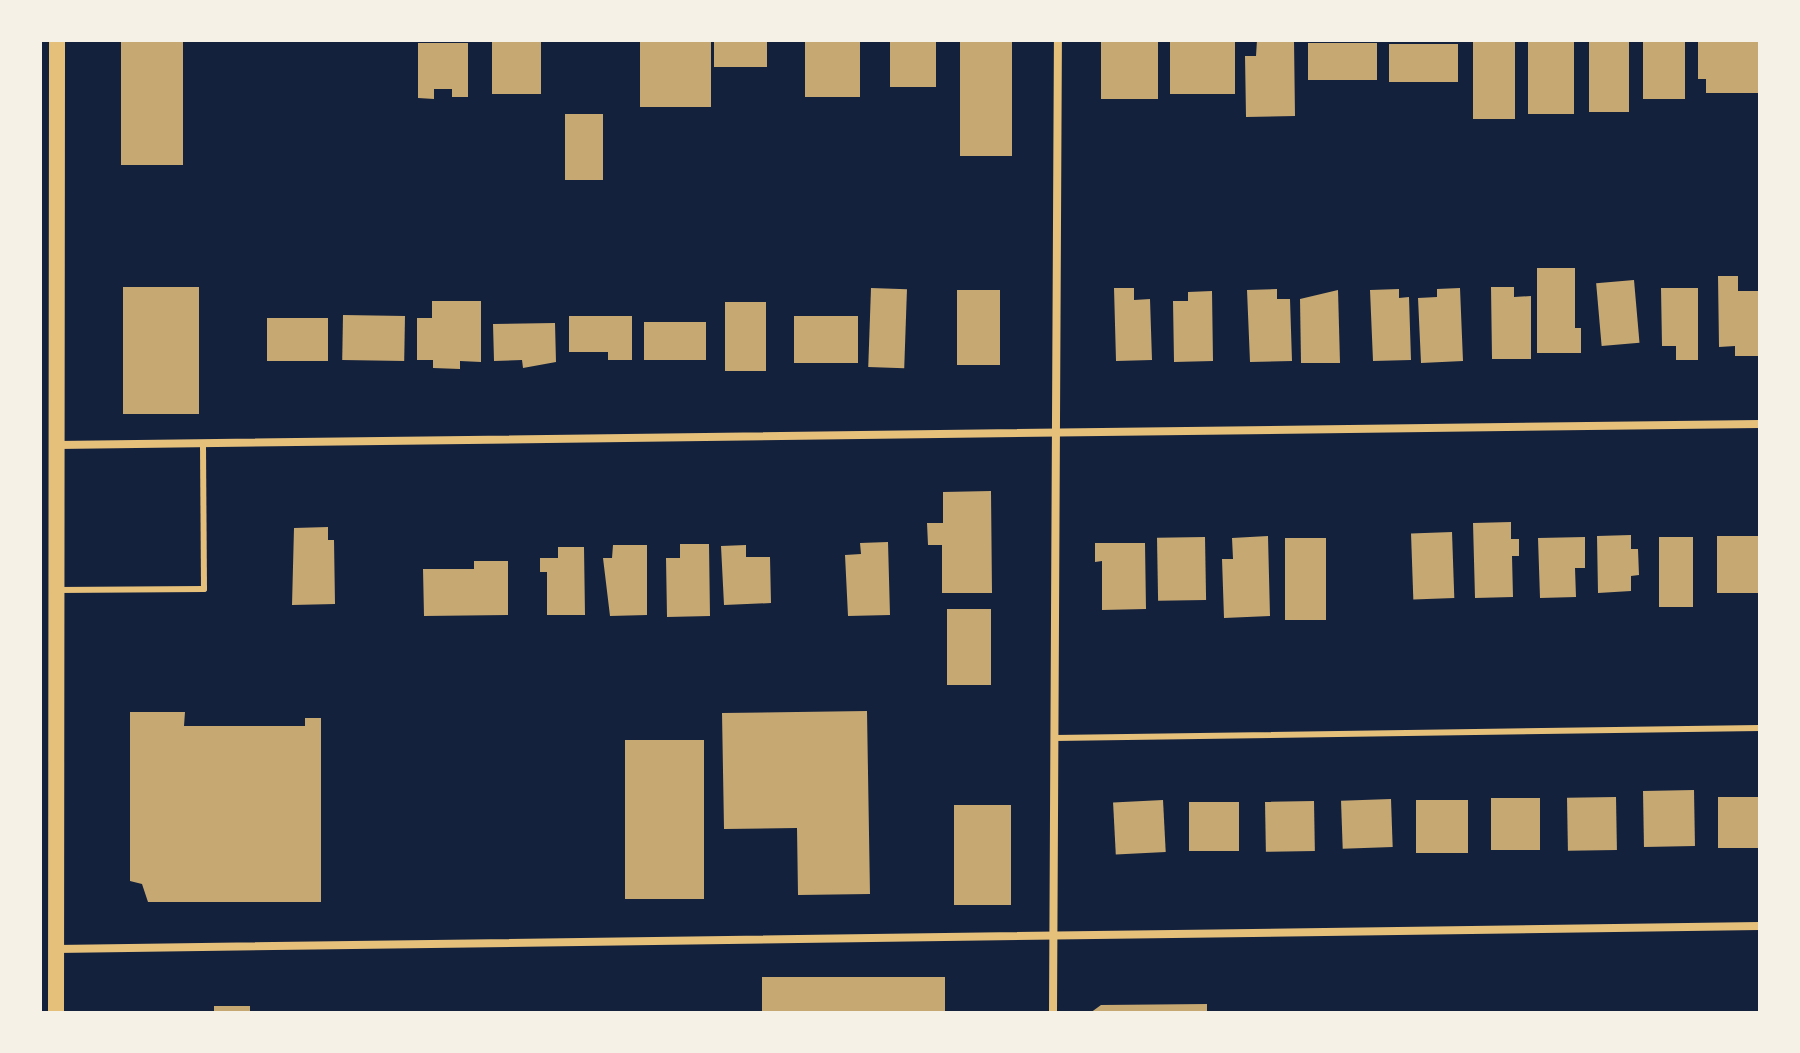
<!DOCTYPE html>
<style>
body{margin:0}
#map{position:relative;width:1800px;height:1053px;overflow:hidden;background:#14213d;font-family:Overpass,sans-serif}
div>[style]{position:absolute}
.building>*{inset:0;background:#c6a872;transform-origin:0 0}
.service>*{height:6px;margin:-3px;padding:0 3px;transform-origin:3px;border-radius:3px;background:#e5c07b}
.minor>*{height:8px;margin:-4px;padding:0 4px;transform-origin:4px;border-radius:4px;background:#e5c07b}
.secondary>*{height:16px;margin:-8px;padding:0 8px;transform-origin:8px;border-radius:8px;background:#e5c07b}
span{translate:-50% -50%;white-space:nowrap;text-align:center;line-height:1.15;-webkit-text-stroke:6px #f6f1e7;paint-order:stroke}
.frame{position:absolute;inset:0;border:42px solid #f6f1e7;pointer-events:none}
</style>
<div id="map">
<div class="building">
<div style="left:121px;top:40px;width:62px;height:125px"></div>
<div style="left:492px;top:40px;width:49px;height:54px"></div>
<div style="left:640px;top:40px;width:71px;height:67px"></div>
<div style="left:714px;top:40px;width:53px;height:27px"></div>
<div style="left:805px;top:40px;width:55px;height:57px"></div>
<div style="left:890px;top:40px;width:46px;height:47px"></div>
<div style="left:960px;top:40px;width:52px;height:116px"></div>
<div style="left:1101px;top:40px;width:57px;height:59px"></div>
<div style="left:1235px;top:40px;width:54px;height:65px;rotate:90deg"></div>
<div style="clip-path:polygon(1257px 40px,1294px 40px,1295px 116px,1246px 117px,1245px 56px,1256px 56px)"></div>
<div style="left:1473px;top:40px;width:42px;height:79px"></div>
<div style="left:1528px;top:40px;width:46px;height:74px"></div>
<div style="left:1589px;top:40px;width:40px;height:72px"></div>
<div style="left:1643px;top:40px;width:42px;height:59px"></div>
<div style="clip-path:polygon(1698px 40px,1760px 40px,1760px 93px,1706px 93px,1706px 79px,1698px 79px)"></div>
<div style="clip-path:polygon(418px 43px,468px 43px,468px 97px,452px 97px,452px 89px,434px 89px,434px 99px,418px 98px)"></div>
<div style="left:1308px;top:43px;width:69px;height:37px"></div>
<div style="left:1458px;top:44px;width:38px;height:69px;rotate:90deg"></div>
<div style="left:565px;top:114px;width:38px;height:66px"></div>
<div style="clip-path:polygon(1537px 268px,1575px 268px,1575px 328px,1581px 328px,1581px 353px,1537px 353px)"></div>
<div style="clip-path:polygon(1718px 276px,1738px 276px,1738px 291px,1758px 291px,1759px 356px,1735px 356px,1735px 346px,1719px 347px)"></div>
<div style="left:1634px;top:280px;width:63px;height:38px;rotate:85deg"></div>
<div style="left:123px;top:287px;width:76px;height:127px"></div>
<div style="clip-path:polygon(1491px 287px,1514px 287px,1514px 297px,1531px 296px,1531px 359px,1492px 359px)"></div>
<div style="left:871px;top:288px;width:36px;height:79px;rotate:2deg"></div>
<div style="clip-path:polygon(1114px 288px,1134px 288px,1134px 300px,1150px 299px,1152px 360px,1116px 361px)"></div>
<div style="clip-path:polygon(1460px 288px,1463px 361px,1421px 363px,1418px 298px,1437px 297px,1437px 289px)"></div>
<div style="clip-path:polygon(1661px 288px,1698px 288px,1698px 360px,1676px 360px,1676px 346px,1662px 346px)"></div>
<div style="clip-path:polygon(1277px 289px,1277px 299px,1290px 299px,1292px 361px,1250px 362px,1247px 290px)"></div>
<div style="clip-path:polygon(1399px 289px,1399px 298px,1409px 297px,1411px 360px,1373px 361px,1370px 290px)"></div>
<div style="left:957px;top:290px;width:43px;height:75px"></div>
<div style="clip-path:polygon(1338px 290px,1340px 363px,1301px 363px,1300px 299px)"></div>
<div style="clip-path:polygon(1212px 291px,1213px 361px,1174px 362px,1173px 301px,1188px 301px,1188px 292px)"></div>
<div style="clip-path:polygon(432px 301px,481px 301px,481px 362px,460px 361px,460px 369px,433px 368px,433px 360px,417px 360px,417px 318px,432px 318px)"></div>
<div style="left:725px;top:302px;width:41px;height:69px"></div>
<div style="left:343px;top:315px;width:62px;height:45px;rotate:1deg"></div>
<div style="clip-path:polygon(569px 316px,632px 316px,632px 360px,608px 360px,608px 352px,569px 352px)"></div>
<div style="left:858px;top:316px;width:47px;height:64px;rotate:90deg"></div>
<div style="left:267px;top:318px;width:61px;height:43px"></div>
<div style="left:644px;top:322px;width:62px;height:38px"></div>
<div style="clip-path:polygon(555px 323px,556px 362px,523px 368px,522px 360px,494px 361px,493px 324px)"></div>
<div style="clip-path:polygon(991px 491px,992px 593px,942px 593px,942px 545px,928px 545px,927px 523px,943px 523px,943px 492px)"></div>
<div style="clip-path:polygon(1511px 522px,1511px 539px,1519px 539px,1519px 556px,1512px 556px,1513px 597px,1475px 598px,1473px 523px)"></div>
<div style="clip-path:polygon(328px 527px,328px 540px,334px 540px,335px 604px,292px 605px,294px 528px)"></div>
<div style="left:1452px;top:532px;width:66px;height:41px;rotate:88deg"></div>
<div style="clip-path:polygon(1631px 535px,1631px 549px,1638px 549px,1639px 575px,1631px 576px,1631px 591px,1598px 593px,1597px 536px)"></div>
<div style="clip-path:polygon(1268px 536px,1270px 616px,1224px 618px,1222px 559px,1233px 559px,1232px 538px)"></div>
<div style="left:1760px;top:536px;width:57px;height:43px;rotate:90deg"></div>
<div style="left:1205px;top:537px;width:63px;height:48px;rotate:89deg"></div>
<div style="clip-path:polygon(1585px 537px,1585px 568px,1575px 568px,1576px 597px,1540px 598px,1538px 538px)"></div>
<div style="left:1659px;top:537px;width:34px;height:70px"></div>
<div style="left:1285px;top:538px;width:41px;height:82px"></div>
<div style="clip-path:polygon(888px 542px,890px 615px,848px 616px,845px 555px,861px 554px,860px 543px)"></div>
<div style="clip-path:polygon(1095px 543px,1145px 543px,1146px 609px,1102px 610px,1102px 561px,1095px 562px)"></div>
<div style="clip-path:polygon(680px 544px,709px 544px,710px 616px,667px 617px,666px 558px,680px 558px)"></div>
<div style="clip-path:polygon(613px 545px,647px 545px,647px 615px,610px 616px,603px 558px,612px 558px)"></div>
<div style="clip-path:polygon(746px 545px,746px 557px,770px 557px,771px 603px,724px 605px,721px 546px)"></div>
<div style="clip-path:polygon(558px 547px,584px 547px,585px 615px,547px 615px,547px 572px,540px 572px,540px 558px,558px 558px)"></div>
<div style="clip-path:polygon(474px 561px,508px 561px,508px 615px,424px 616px,423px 569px,474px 569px)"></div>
<div style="left:947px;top:609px;width:44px;height:76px"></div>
<div style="clip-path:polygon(867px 711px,870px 894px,798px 895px,797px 828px,724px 829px,722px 713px)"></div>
<div style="clip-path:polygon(130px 712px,185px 712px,184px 726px,305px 726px,305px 718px,321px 718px,321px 902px,148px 902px,142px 884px,130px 881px)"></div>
<div style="left:704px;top:740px;width:159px;height:79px;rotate:90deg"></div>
<div style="left:1694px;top:790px;width:56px;height:51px;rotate:89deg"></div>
<div style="left:1616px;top:797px;width:53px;height:49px;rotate:89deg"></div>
<div style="left:1718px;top:797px;width:42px;height:51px"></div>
<div style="left:1540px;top:798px;width:52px;height:49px;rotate:90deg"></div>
<div style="left:1391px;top:799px;width:48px;height:50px;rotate:88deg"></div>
<div style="left:1163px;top:800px;width:52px;height:50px;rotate:87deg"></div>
<div style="left:1416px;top:800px;width:52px;height:53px"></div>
<div style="left:1314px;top:801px;width:50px;height:49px;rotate:89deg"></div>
<div style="left:1239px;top:802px;width:49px;height:50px;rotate:90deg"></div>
<div style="left:954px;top:805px;width:57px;height:100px"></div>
<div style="left:945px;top:977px;width:36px;height:183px;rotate:90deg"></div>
<div style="clip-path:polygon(1207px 1004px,1207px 1013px,1090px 1013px,1101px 1005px)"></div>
<div style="left:214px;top:1006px;width:36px;height:7px"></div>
</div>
<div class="service">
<div style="left:57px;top:590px;width:147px;rotate:-0.4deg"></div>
<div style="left:204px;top:589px;width:145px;rotate:-90.4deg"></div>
<div style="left:1054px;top:738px;width:706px;rotate:-0.81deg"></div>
</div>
<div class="minor">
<div style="left:57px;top:445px;width:1703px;rotate:-0.71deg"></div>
<div style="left:56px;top:949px;width:1704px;rotate:-0.77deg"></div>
<div style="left:1053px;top:1013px;width:973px;rotate:-89.71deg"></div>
</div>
<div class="secondary">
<div style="left:56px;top:1013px;width:973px;rotate:-89.94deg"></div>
</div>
<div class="frame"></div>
</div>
